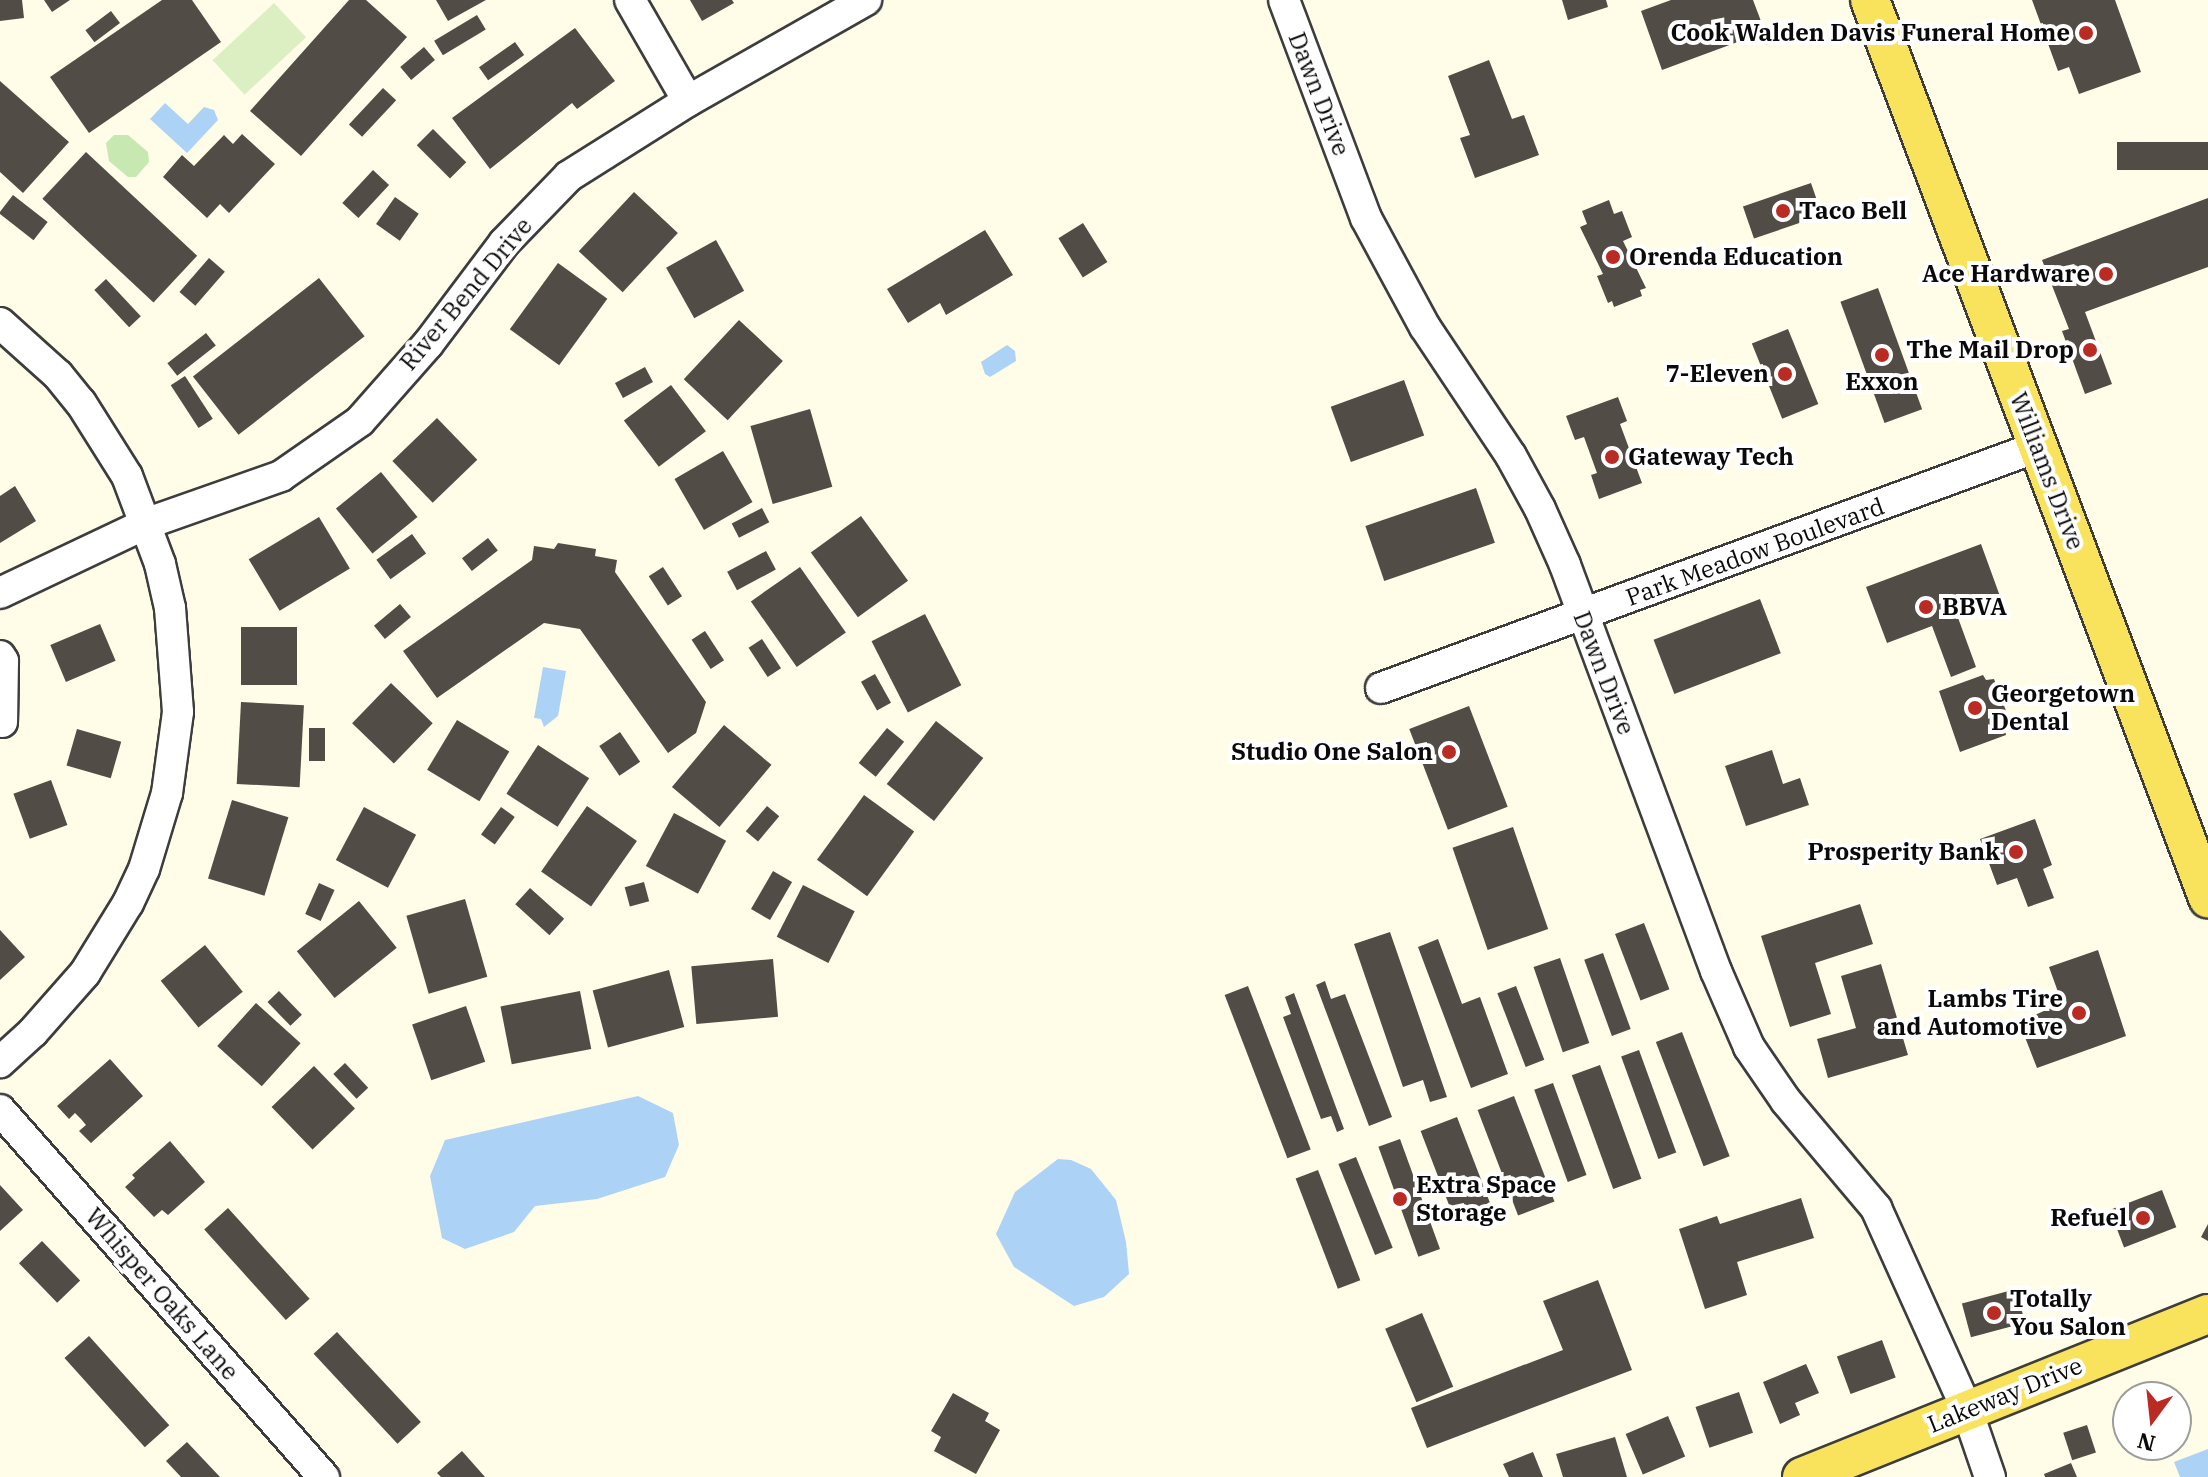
<!DOCTYPE html>
<style>
body{margin:0}
#map{position:relative;width:2208px;height:1477px;overflow:hidden;background:#fffde7;font-family:"IBM Plex Serif",serif}
div>[style]{position:absolute}
.green>*{inset:0;background:#c8e8b2}
.pitch>*{inset:0;background:#dcefc3;transform-origin:0 0}
.water>*{inset:0;background:#acd3f6}
.building>*{inset:0;background:#524c46;transform-origin:0 0}
.roads{filter:drop-shadow(2px 0 #3d3d3d) drop-shadow(-2px 0 #3d3d3d) drop-shadow(0 2px #3d3d3d) drop-shadow(0 -2px #3d3d3d)}
.minor>*{height:30px;margin:-15px;padding:0 15px;transform-origin:15px;border-radius:15px;background:#fff}
.major>*{height:38px;margin:-19px;padding:0 19px;transform-origin:19px;border-radius:19px;background:#fae35c}
.dots>*{width:22px;height:22px;translate:-50% -50%;box-sizing:border-box;border:4px solid #fff;border-radius:50%}
span{translate:-50% -50%;white-space:nowrap;text-align:center;line-height:1.15;-webkit-text-stroke:8px #fff;paint-order:stroke}
.poi-label{font-size:24px;color:#0a0a0a;font-weight:700}
.right{translate:-100% -50%;text-align:right}
.left{translate:0 -50%;text-align:left}
.street-label{font-size:24px;color:#0a0a0a}
.north{position:absolute;left:2112px;top:1381px;width:80px;height:80px;box-sizing:border-box;background:#fff;border:2px solid #9d9d9d;border-radius:50%;rotate:195deg;font-size:22px;font-weight:700;line-height:32px;text-align:center;color:#0a0a0a}
.north::after{content:'';display:block;margin:auto;width:28px;height:36px;background:#b92b23;clip-path:polygon(50% 0,100% 100%,50% 72%,0 100%)}
</style>
<div id="map">
<div class="green">
<div style="clip-path:polygon(114px 135px,128px 135px,148px 152px,149px 162px,136px 177px,128px 177px,109px 161px,106px 143px)"></div>
</div>
<div class="pitch">
<div style="left:274px;top:3px;width:47px;height:84px;rotate:47deg"></div>
</div>
<div class="water">
<div style="clip-path:polygon(165px 103px,188px 124px,204px 107px,214px 110px,218px 120px,187px 153px,150px 119px)"></div>
<div style="clip-path:polygon(1007px 345px,1015px 351px,1016px 361px,990px 377px,985px 374px,981px 362px)"></div>
<div style="clip-path:polygon(543px 667px,566px 671px,558px 716px,544px 727px,541px 719px,534px 718px)"></div>
<div style="clip-path:polygon(638px 1096px,673px 1113px,679px 1145px,665px 1177px,597px 1199px,535px 1206px,514px 1232px,465px 1249px,442px 1238px,430px 1176px,445px 1140px)"></div>
<div style="clip-path:polygon(1058px 1159px,1071px 1160px,1091px 1169px,1116px 1200px,1126px 1242px,1129px 1274px,1104px 1297px,1074px 1306px,1014px 1267px,996px 1234px,1015px 1192px)"></div>
<div style="clip-path:polygon(2208px 1449px,2208px 1477px,2180px 1477px,2174px 1462px)"></div>
</div>
<div class="building">
<div style="clip-path:polygon(0 0,22px 0,24px 18px,0 21px)"></div>
<div style="clip-path:polygon(44px 0,70px 0,52px 12px)"></div>
<div style="clip-path:polygon(162px 0,192px 0,221px 42px,89px 133px,50px 77px)"></div>
<div style="clip-path:polygon(349px 0,366px 0,407px 37px,301px 156px,250px 111px)"></div>
<div style="clip-path:polygon(436px 0,486px 0,448px 21px)"></div>
<div style="clip-path:polygon(690px 0,732px 0,734px 3px,702px 21px)"></div>
<div style="clip-path:polygon(1562px 0,1606px 0,1608px 7px,1568px 20px)"></div>
<div style="clip-path:polygon(1671px 0,1753px 0,1770px 45px,1743px 40px,1662px 70px,1641px 11px)"></div>
<div style="clip-path:polygon(2032px 0,2115px 0,2141px 72px,2079px 94px,2069px 67px,2058px 71px)"></div>
<div style="left:111px;top:11px;width:15px;height:32px;rotate:53deg"></div>
<div style="left:477px;top:15px;width:17px;height:50px;rotate:59deg"></div>
<div style="clip-path:polygon(575px 28px,615px 81px,577px 109px,572px 103px,490px 169px,452px 118px)"></div>
<div style="left:515px;top:42px;width:16px;height:44px;rotate:55deg"></div>
<div style="left:424px;top:47px;width:17px;height:31px;rotate:50deg"></div>
<div style="clip-path:polygon(1489px 60px,1512px 119px,1524px 115px,1539px 155px,1475px 178px,1460px 138px,1470px 135px,1448px 76px)"></div>
<div style="clip-path:polygon(0 81px,69px 142px,23px 193px,0 172px)"></div>
<div style="left:383px;top:88px;width:18px;height:50px;rotate:43deg"></div>
<div style="left:433px;top:129px;width:47px;height:23px;rotate:45deg"></div>
<div style="clip-path:polygon(242px 134px,275px 164px,229px 213px,220px 204px,207px 218px,163px 177px,182px 155px,194px 166px,224px 135px,233px 144px)"></div>
<div style="left:2208px;top:142px;width:28px;height:91px;rotate:90deg"></div>
<div style="left:86px;top:152px;width:152px;height:64px;rotate:43deg"></div>
<div style="left:373px;top:170px;width:22px;height:45px;rotate:43deg"></div>
<div style="left:1811px;top:183px;width:34px;height:72px;rotate:71deg"></div>
<div style="left:634px;top:192px;width:60px;height:81px;rotate:43deg"></div>
<div style="left:13px;top:195px;width:44px;height:23px;rotate:38deg"></div>
<div style="left:395px;top:197px;width:29px;height:33px;rotate:35deg"></div>
<div style="clip-path:polygon(2208px 198px,2208px 267px,2085px 312px,2112px 384px,2085px 394px,2062px 331px,2069px 329px,2042px 260px)"></div>
<div style="clip-path:polygon(1609px 200px,1614px 214px,1622px 211px,1632px 237px,1623px 241px,1646px 288px,1640px 290px,1642px 296px,1614px 307px,1612px 301px,1608px 303px,1597px 276px,1603px 274px,1580px 227px,1587px 224px,1582px 211px)"></div>
<div style="left:1083px;top:223px;width:46px;height:29px;rotate:58deg"></div>
<div style="clip-path:polygon(985px 230px,1013px 275px,946px 315px,940px 303px,908px 323px,887px 289px)"></div>
<div style="left:716px;top:240px;width:58px;height:57px;rotate:61deg"></div>
<div style="left:209px;top:258px;width:21px;height:45px;rotate:41deg"></div>
<div style="left:558px;top:263px;width:61px;height:82px;rotate:36deg"></div>
<div style="left:319px;top:278px;width:74px;height:160px;rotate:52deg"></div>
<div style="left:106px;top:279px;width:51px;height:16px;rotate:47deg"></div>
<div style="left:1878px;top:288px;width:129px;height:40px;rotate:70deg"></div>
<div style="left:739px;top:320px;width:60px;height:81px;rotate:43deg"></div>
<div style="left:1788px;top:329px;width:81px;height:39px;rotate:68deg"></div>
<div style="left:206px;top:333px;width:16px;height:49px;rotate:52deg"></div>
<div style="left:645px;top:367px;width:17px;height:34px;rotate:62deg"></div>
<div style="left:185px;top:376px;width:51px;height:17px;rotate:57deg"></div>
<div style="left:1404px;top:380px;width:59px;height:78px;rotate:70deg"></div>
<div style="left:671px;top:385px;width:58px;height:59px;rotate:53deg"></div>
<div style="clip-path:polygon(1618px 397px,1627px 421px,1620px 424px,1642px 483px,1599px 499px,1591px 475px,1597px 473px,1584px 437px,1575px 440px,1566px 416px)"></div>
<div style="left:810px;top:409px;width:81px;height:62px;rotate:74deg"></div>
<div style="left:437px;top:418px;width:58px;height:62px;rotate:46deg"></div>
<div style="left:723px;top:451px;width:59px;height:56px;rotate:60deg"></div>
<div style="left:381px;top:472px;width:58px;height:58px;rotate:51deg"></div>
<div style="clip-path:polygon(15px 486px,36px 521px,0 543px,0 496px)"></div>
<div style="left:1476px;top:488px;width:58px;height:117px;rotate:71deg"></div>
<div style="left:762px;top:508px;width:16px;height:34px;rotate:63deg"></div>
<div style="left:861px;top:516px;width:80px;height:62px;rotate:54deg"></div>
<div style="left:319px;top:517px;width:60px;height:82px;rotate:59deg"></div>
<div style="left:412px;top:534px;width:24px;height:44px;rotate:54deg"></div>
<div style="left:488px;top:538px;width:16px;height:33px;rotate:52deg"></div>
<div style="clip-path:polygon(558px 543px,596px 549px,595px 556px,617px 560px,615px 572px,706px 702px,696px 733px,668px 753px,580px 629px,544px 623px,437px 698px,403px 651px,532px 560px,534px 546px,554px 549px)"></div>
<div style="clip-path:polygon(1981px 544px,2001px 599px,1957px 615px,1976px 667px,1951px 677px,1932px 626px,1887px 643px,1866px 587px)"></div>
<div style="left:766px;top:551px;width:21px;height:44px;rotate:62deg"></div>
<div style="left:663px;top:567px;width:35px;height:17px;rotate:57deg"></div>
<div style="left:800px;top:567px;width:80px;height:60px;rotate:55deg"></div>
<div style="left:1760px;top:599px;width:58px;height:114px;rotate:69deg"></div>
<div style="left:400px;top:604px;width:17px;height:34px;rotate:50deg"></div>
<div style="left:925px;top:614px;width:80px;height:60px;rotate:63deg"></div>
<div style="left:100px;top:624px;width:40px;height:54px;rotate:67deg"></div>
<div style="left:241px;top:627px;width:56px;height:58px"></div>
<div style="left:705px;top:631px;width:35px;height:16px;rotate:57deg"></div>
<div style="left:762px;top:639px;width:35px;height:16px;rotate:57deg"></div>
<div style="left:875px;top:674px;width:33px;height:16px;rotate:61deg"></div>
<div style="clip-path:polygon(1983px 675px,1986px 680px,1994px 679px,2011px 724px,2004px 726px,2006px 735px,1960px 752px,1939px 691px)"></div>
<div style="left:391px;top:683px;width:58px;height:56px;rotate:44deg"></div>
<div style="left:241px;top:702px;width:63px;height:82px;rotate:3deg"></div>
<div style="left:1469px;top:706px;width:108px;height:64px;rotate:69deg"></div>
<div style="left:457px;top:720px;width:61px;height:58px;rotate:31deg"></div>
<div style="left:936px;top:721px;width:60px;height:80px;rotate:38deg"></div>
<div style="left:724px;top:725px;width:62px;height:81px;rotate:40deg"></div>
<div style="left:309px;top:728px;width:16px;height:33px"></div>
<div style="left:887px;top:728px;width:22px;height:45px;rotate:39deg"></div>
<div style="left:77px;top:729px;width:46px;height:38px;rotate:16deg"></div>
<div style="left:620px;top:732px;width:36px;height:25px;rotate:56deg"></div>
<div style="left:538px;top:745px;width:61px;height:58px;rotate:33deg"></div>
<div style="clip-path:polygon(1772px 750px,1783px 784px,1800px 778px,1809px 805px,1746px 826px,1725px 766px)"></div>
<div style="left:51px;top:780px;width:48px;height:40px;rotate:70deg"></div>
<div style="left:864px;top:795px;width:62px;height:80px;rotate:36deg"></div>
<div style="left:232px;top:800px;width:59px;height:82px;rotate:17deg"></div>
<div style="left:587px;top:806px;width:61px;height:80px;rotate:35deg"></div>
<div style="left:767px;top:806px;width:16px;height:33px;rotate:40deg"></div>
<div style="left:364px;top:807px;width:59px;height:60px;rotate:28deg"></div>
<div style="left:501px;top:807px;width:17px;height:34px;rotate:36deg"></div>
<div style="left:674px;top:813px;width:59px;height:60px;rotate:28deg"></div>
<div style="clip-path:polygon(2035px 819px,2052px 865px,2043px 869px,2054px 898px,2028px 907px,2017px 878px,1997px 885px,1980px 839px)"></div>
<div style="left:1513px;top:827px;width:108px;height:64px;rotate:71deg"></div>
<div style="left:773px;top:871px;width:22px;height:44px;rotate:30deg"></div>
<div style="left:644px;top:882px;width:20px;height:20px;rotate:75deg"></div>
<div style="left:319px;top:883px;width:17px;height:34px;rotate:24deg"></div>
<div style="left:803px;top:885px;width:58px;height:58px;rotate:27deg"></div>
<div style="left:530px;top:888px;width:46px;height:22px;rotate:42deg"></div>
<div style="left:465px;top:899px;width:81px;height:61px;rotate:74deg"></div>
<div style="left:359px;top:901px;width:60px;height:80px;rotate:51deg"></div>
<div style="clip-path:polygon(1860px 904px,1873px 944px,1815px 963px,1831px 1014px,1790px 1027px,1761px 936px)"></div>
<div style="left:1644px;top:923px;width:71px;height:31px;rotate:69deg"></div>
<div style="clip-path:polygon(0 930px,25px 957px,0 980px)"></div>
<div style="clip-path:polygon(1390px 932px,1447px 1097px,1430px 1102px,1423px 1080px,1403px 1087px,1354px 944px)"></div>
<div style="clip-path:polygon(1438px 939px,1462px 1004px,1480px 997px,1508px 1074px,1471px 1088px,1418px 947px)"></div>
<div style="left:205px;top:945px;width:60px;height:57px;rotate:51deg"></div>
<div style="clip-path:polygon(2098px 950px,2126px 1036px,2037px 1068px,2019px 1022px,2062px 1003px,2049px 967px)"></div>
<div style="left:1603px;top:953px;width:81px;height:20px;rotate:70deg"></div>
<div style="left:1560px;top:958px;width:90px;height:28px;rotate:71deg"></div>
<div style="left:773px;top:959px;width:58px;height:82px;rotate:85deg"></div>
<div style="clip-path:polygon(1881px 964px,1908px 1055px,1828px 1078px,1817px 1039px,1856px 1028px,1841px 976px)"></div>
<div style="left:669px;top:970px;width:59px;height:79px;rotate:75deg"></div>
<div style="clip-path:polygon(1325px 981px,1331px 999px,1345px 994px,1392px 1117px,1369px 1126px,1316px 985px)"></div>
<div style="left:1248px;top:986px;width:175px;height:25px;rotate:69deg"></div>
<div style="left:1516px;top:986px;width:79px;height:20px;rotate:69deg"></div>
<div style="left:279px;top:991px;width:33px;height:16px;rotate:46deg"></div>
<div style="left:580px;top:991px;width:59px;height:81px;rotate:79deg"></div>
<div style="clip-path:polygon(1294px 993px,1344px 1129px,1337px 1132px,1331px 1116px,1321px 1119px,1283px 1017px,1291px 1014px,1285px 997px)"></div>
<div style="left:256px;top:1003px;width:60px;height:58px;rotate:42deg"></div>
<div style="left:466px;top:1006px;width:59px;height:57px;rotate:71deg"></div>
<div style="left:1682px;top:1032px;width:133px;height:28px;rotate:69deg"></div>
<div style="left:1639px;top:1050px;width:109px;height:19px;rotate:70deg"></div>
<div style="clip-path:polygon(110px 1059px,143px 1096px,91px 1143px,79px 1131px,86px 1125px,81px 1119px,75px 1113px,69px 1119px,57px 1106px)"></div>
<div style="left:345px;top:1063px;width:34px;height:16px;rotate:47deg"></div>
<div style="left:1600px;top:1065px;width:121px;height:30px;rotate:70deg"></div>
<div style="left:314px;top:1066px;width:59px;height:59px;rotate:46deg"></div>
<div style="left:1553px;top:1083px;width:98px;height:20px;rotate:70deg"></div>
<div style="left:1514px;top:1096px;width:113px;height:39px;rotate:69deg"></div>
<div style="left:1457px;top:1117px;width:100px;height:39px;rotate:69deg"></div>
<div style="left:1400px;top:1139px;width:117px;height:23px;rotate:70deg"></div>
<div style="clip-path:polygon(170px 1141px,205px 1182px,168px 1215px,162px 1210px,154px 1217px,125px 1187px,135px 1178px,132px 1175px)"></div>
<div style="left:1356px;top:1157px;width:98px;height:19px;rotate:68deg"></div>
<div style="left:1318px;top:1170px;width:118px;height:24px;rotate:69deg"></div>
<div style="clip-path:polygon(0 1185px,23px 1210px,0 1231px)"></div>
<div style="left:2162px;top:1190px;width:40px;height:56px;rotate:69deg"></div>
<div style="clip-path:polygon(1801px 1198px,1814px 1238px,1737px 1262px,1747px 1295px,1705px 1309px,1679px 1229px,1717px 1216px,1720px 1224px)"></div>
<div style="left:228px;top:1208px;width:122px;height:32px;rotate:48deg"></div>
<div style="clip-path:polygon(2208px 1224px,2208px 1241px,2201px 1237px)"></div>
<div style="left:42px;top:1241px;width:55px;height:32px;rotate:46deg"></div>
<div style="clip-path:polygon(1598px 1280px,1632px 1370px,1427px 1448px,1411px 1408px,1563px 1350px,1543px 1301px)"></div>
<div style="left:2016px;top:1289px;width:35px;height:56px;rotate:75deg"></div>
<div style="left:1422px;top:1313px;width:80px;height:40px;rotate:67deg"></div>
<div style="left:337px;top:1332px;width:123px;height:32px;rotate:47deg"></div>
<div style="left:89px;top:1336px;width:120px;height:33px;rotate:48deg"></div>
<div style="left:1882px;top:1340px;width:40px;height:48px;rotate:70deg"></div>
<div style="clip-path:polygon(1806px 1364px,1819px 1393px,1795px 1403px,1800px 1415px,1780px 1424px,1763px 1382px)"></div>
<div style="left:1739px;top:1392px;width:43px;height:46px;rotate:71deg"></div>
<div style="clip-path:polygon(953px 1393px,989px 1413px,985px 1421px,1000px 1430px,976px 1474px,934px 1451px,941px 1437px,931px 1431px)"></div>
<div style="left:1668px;top:1416px;width:44px;height:46px;rotate:67deg"></div>
<div style="left:2087px;top:1425px;width:29px;height:25px;rotate:72deg"></div>
<div style="clip-path:polygon(1615px 1437px,1627px 1477px,1563px 1477px,1556px 1454px)"></div>
<div style="clip-path:polygon(187px 1442px,220px 1477px,181px 1477px,166px 1461px)"></div>
<div style="clip-path:polygon(462px 1451px,485px 1477px,441px 1477px,437px 1473px)"></div>
<div style="clip-path:polygon(1533px 1452px,1543px 1477px,1509px 1477px,1503px 1464px)"></div>
<div style="clip-path:polygon(2071px 1463px,2077px 1477px,2045px 1477px,2044px 1474px)"></div>
</div>
<div class="roads">
<div class="minor">
<div style="left:630px;top:0;width:116px;rotate:60.1deg"></div>
<div style="left:1284px;top:0;width:233px;rotate:69.4deg"></div>
<div style="left:1366px;top:218px;width:124px;rotate:61.6deg"></div>
<div style="left:1425px;top:327px;width:155px;rotate:56.3deg"></div>
<div style="left:1511px;top:456px;width:60px;rotate:61.3deg"></div>
<div style="left:1540px;top:509px;width:61px;rotate:65.9deg"></div>
<div style="left:1565px;top:565px;width:433px;rotate:69.6deg"></div>
<div style="left:1716px;top:971px;width:83px;rotate:66.5deg"></div>
<div style="left:1749px;top:1047px;width:65px;rotate:55.6deg"></div>
<div style="left:1786px;top:1101px;width:140px;rotate:49.9deg"></div>
<div style="left:1876px;top:1208px;width:222px;rotate:65.7deg"></div>
<div style="left:1967px;top:1410px;width:71px;rotate:71.1deg"></div>
<div style="left:0;top:323px;width:78px;rotate:41.9deg"></div>
<div style="left:58px;top:375px;width:36px;rotate:51deg"></div>
<div style="left:81px;top:403px;width:86px;rotate:57.8deg"></div>
<div style="left:127px;top:476px;width:94px;rotate:69.4deg"></div>
<div style="left:160px;top:564px;width:45px;rotate:77.2deg"></div>
<div style="left:170px;top:608px;width:104px;rotate:85.6deg"></div>
<div style="left:178px;top:712px;width:82px;rotate:97.7deg"></div>
<div style="left:167px;top:793px;width:79px;rotate:106.8deg"></div>
<div style="left:144px;top:869px;width:38px;rotate:115deg"></div>
<div style="left:128px;top:903px;width:82px;rotate:121.6deg"></div>
<div style="left:85px;top:973px;width:79px;rotate:131.4deg"></div>
<div style="left:33px;top:1032px;width:45px;rotate:137.7deg"></div>
<div style="left:0;top:593px;width:161px;rotate:-25.4deg"></div>
<div style="left:145px;top:524px;width:144px;rotate:-19.4deg"></div>
<div style="left:281px;top:476px;width:96px;rotate:-34.8deg"></div>
<div style="left:360px;top:421px;width:103px;rotate:-48.6deg"></div>
<div style="left:428px;top:344px;width:126px;rotate:-53deg"></div>
<div style="left:504px;top:243px;width:93px;rotate:-45.9deg"></div>
<div style="left:569px;top:176px;width:141px;rotate:-32.2deg"></div>
<div style="left:688px;top:101px;width:205px;rotate:-29.6deg"></div>
<div style="left:0;top:656px;width:6px;rotate:59deg"></div>
<div style="left:3px;top:661px;width:61px;rotate:90.9deg"></div>
<div style="left:1381px;top:688px;width:699px;rotate:-20.17deg"></div>
<div style="left:0;top:1110px;width:490px;rotate:48.6deg"></div>
</div>
<div class="major">
<div style="left:1870px;top:0;width:960px;rotate:69.37deg"></div>
<div style="left:1802px;top:1477px;width:437px;rotate:-21.9deg"></div>
</div>
</div>
<div class="dots">
<div style="left:2086px;top:33px;background:#b92b23"></div>
<div style="left:1783px;top:211px;background:#b92b23"></div>
<div style="left:1613px;top:257px;background:#b92b23"></div>
<div style="left:2106px;top:274px;background:#b92b23"></div>
<div style="left:2090px;top:350px;background:#b92b23"></div>
<div style="left:1882px;top:355px;background:#b92b23"></div>
<div style="left:1785px;top:374px;background:#b92b23"></div>
<div style="left:1612px;top:457px;background:#b92b23"></div>
<div style="left:1926px;top:607px;background:#b92b23"></div>
<div style="left:1975px;top:708px;background:#b92b23"></div>
<div style="left:1449px;top:752px;background:#b92b23"></div>
<div style="left:2016px;top:852px;background:#b92b23"></div>
<div style="left:2079px;top:1013px;background:#b92b23"></div>
<div style="left:1400px;top:1199px;background:#b92b23"></div>
<div style="left:2143px;top:1218px;background:#b92b23"></div>
<div style="left:1994px;top:1313px;background:#b92b23"></div>
</div>
<div class="poi-label">
<span class="right" style="left:2070px;top:33px">Cook Walden Davis Funeral Home</span>
<span class="left" style="left:1799px;top:211px">Taco Bell</span>
<span class="left" style="left:1629px;top:257px">Orenda Education</span>
<span class="right" style="left:2090px;top:274px">Ace Hardware</span>
<span class="right" style="left:2074px;top:350px">The Mail Drop</span>
<span class="right" style="left:1769px;top:374px">7-Eleven</span>
<span style="left:1882px;top:382px">Exxon</span>
<span class="left" style="left:1628px;top:457px">Gateway Tech</span>
<span class="left" style="left:1942px;top:607px">BBVA</span>
<span class="left" style="left:1991px;top:708px">Georgetown<br>Dental</span>
<span class="right" style="left:1433px;top:752px">Studio One Salon</span>
<span class="right" style="left:2000px;top:852px">Prosperity Bank</span>
<span class="right" style="left:2063px;top:1013px">Lambs Tire<br>and Automotive</span>
<span class="left" style="left:1416px;top:1199px">Extra Space<br>Storage</span>
<span class="right" style="left:2127px;top:1218px">Refuel</span>
<span class="left" style="left:2010px;top:1313px">Totally<br>You Salon</span>
</div>
<div class="street-label">
<span style="left:1319px;top:94px;rotate:69deg">Dawn Drive</span>
<span style="left:466px;top:294px;rotate:-50deg">River Bend Drive</span>
<span style="left:2047px;top:471px;rotate:69deg">Williams Drive</span>
<span style="left:1755px;top:552px;rotate:-20deg">Park Meadow Boulevard</span>
<span style="left:1604px;top:673px;rotate:69deg">Dawn Drive</span>
<span style="left:162px;top:1294px;rotate:49deg">Whisper Oaks Lane</span>
<span style="left:2005px;top:1395px;rotate:-22deg">Lakeway Drive</span>
</div>
<div class="north">N</div>
</div>
